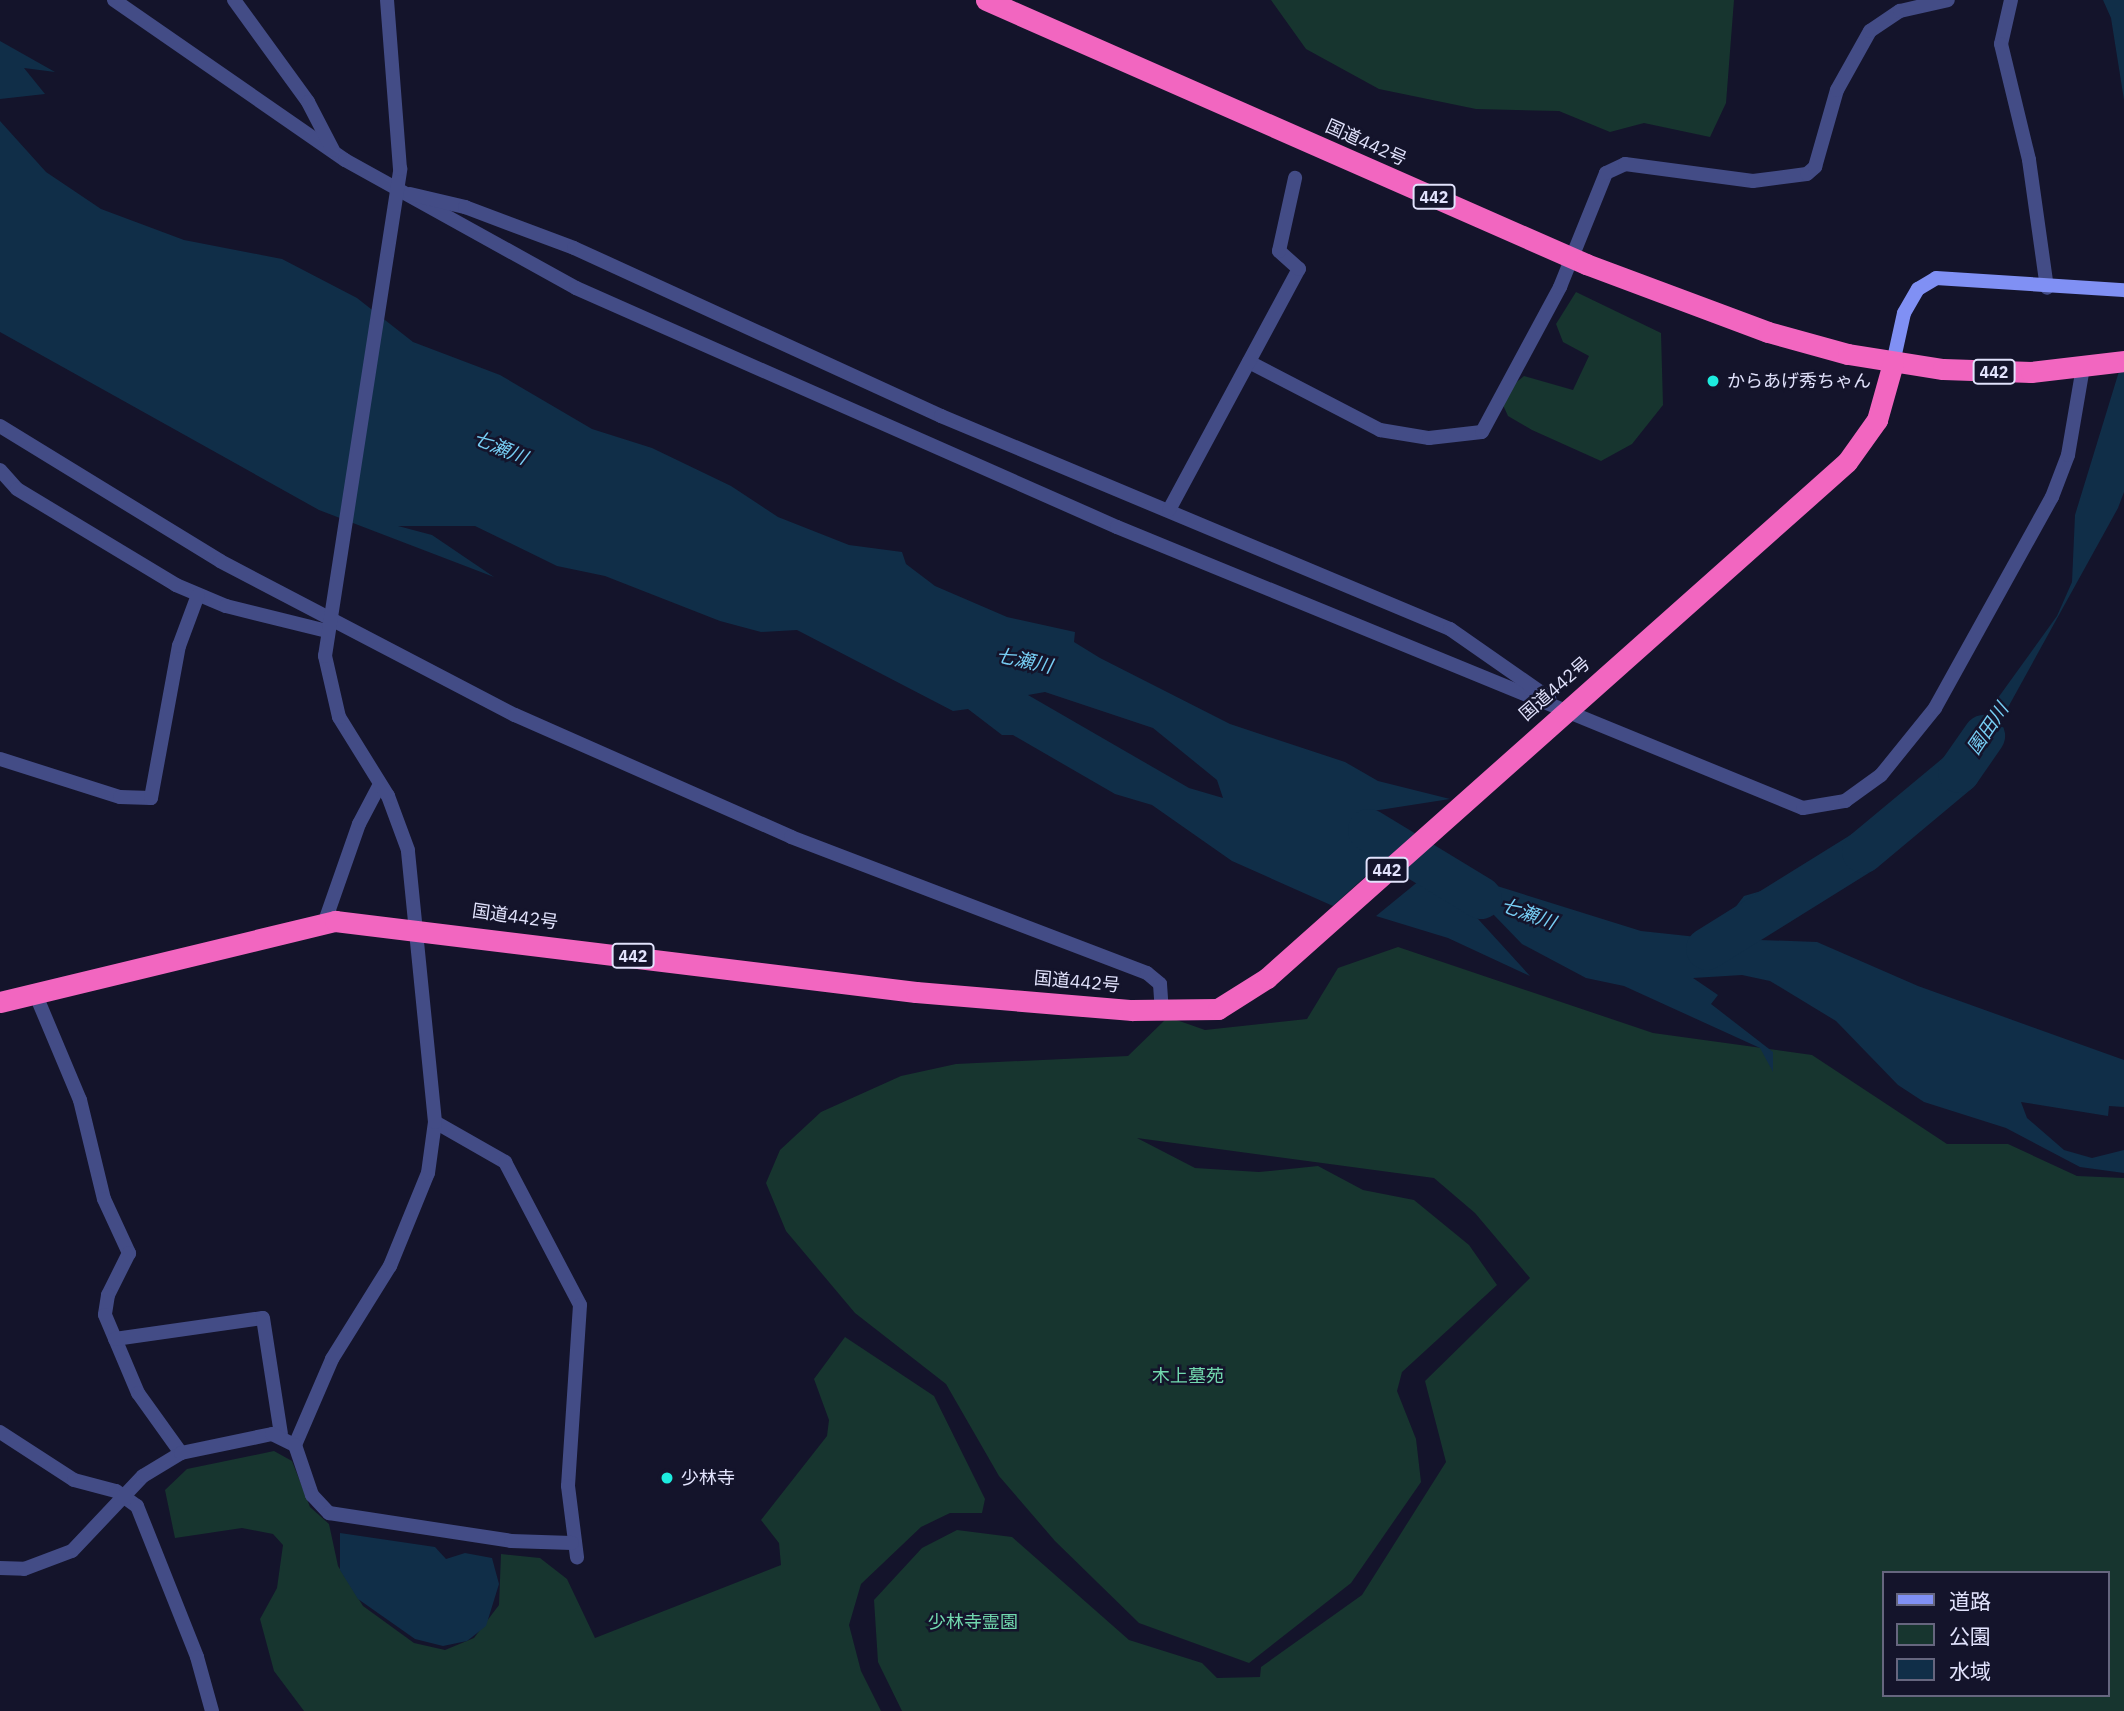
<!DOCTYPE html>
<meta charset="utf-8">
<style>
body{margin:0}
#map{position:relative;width:2124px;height:1711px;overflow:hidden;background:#14142b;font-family:"IBM Plex Sans","Noto Sans JP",sans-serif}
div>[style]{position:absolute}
.green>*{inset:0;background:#17352f}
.water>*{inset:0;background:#102e48}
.river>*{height:42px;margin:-21px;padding:0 21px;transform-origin:21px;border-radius:21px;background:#102e48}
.street>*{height:14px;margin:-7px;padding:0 7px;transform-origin:7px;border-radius:7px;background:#434c86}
.secondary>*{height:14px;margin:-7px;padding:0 7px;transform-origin:7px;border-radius:7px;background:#8090f4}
.highway>*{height:21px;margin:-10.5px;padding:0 10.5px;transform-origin:10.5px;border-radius:10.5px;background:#f266c0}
.dots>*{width:19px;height:19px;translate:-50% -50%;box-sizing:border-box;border:4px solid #14142b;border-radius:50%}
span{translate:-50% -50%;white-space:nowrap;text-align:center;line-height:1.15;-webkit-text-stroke:5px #14142b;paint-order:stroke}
.shield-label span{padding:2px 5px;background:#14142b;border:2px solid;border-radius:5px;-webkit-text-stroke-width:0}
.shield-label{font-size:16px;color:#e1e2fc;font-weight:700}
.street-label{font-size:18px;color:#e1e2fc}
.poi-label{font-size:18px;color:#e1e2fc}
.left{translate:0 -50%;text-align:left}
.park-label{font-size:18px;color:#71d8ae}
.water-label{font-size:19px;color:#77cef4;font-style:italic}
.legend{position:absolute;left:1882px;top:1571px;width:228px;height:126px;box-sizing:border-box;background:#14142b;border:2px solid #66667f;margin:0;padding:9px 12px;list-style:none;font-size:21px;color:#e1e2fc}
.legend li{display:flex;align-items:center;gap:14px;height:35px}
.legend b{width:35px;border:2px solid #66667f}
</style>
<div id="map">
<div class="green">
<div style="clip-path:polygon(1271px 0,1734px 0,1726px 103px,1710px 137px,1644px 123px,1610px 132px,1559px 111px,1476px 109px,1379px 89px,1306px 49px)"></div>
<div style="clip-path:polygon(1576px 292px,1661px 333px,1663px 405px,1632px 444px,1601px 461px,1532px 430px,1508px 416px,1503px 405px,1507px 390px,1524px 376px,1573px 390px,1589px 356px,1563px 342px,1556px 324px)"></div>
<div style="clip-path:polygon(evenodd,1398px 947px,1653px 1033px,1812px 1055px,1947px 1144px,2008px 1144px,2077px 1176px,2124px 1178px,2124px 1711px,902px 1711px,878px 1662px,874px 1600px,922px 1548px,957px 1530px,1012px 1537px,1129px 1640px,1202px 1663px,1217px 1678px,1260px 1677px,1261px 1667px,1362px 1595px,1446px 1462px,1425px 1381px,1530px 1278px,1475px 1213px,1434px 1178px,1137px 1138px,1195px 1168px,1259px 1172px,1318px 1166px,1363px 1190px,1414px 1200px,1469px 1245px,1497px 1285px,1402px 1372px,1397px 1391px,1416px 1439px,1421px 1482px,1351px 1583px,1249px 1663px,1139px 1623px,1055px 1541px,999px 1476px,946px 1384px,855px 1313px,786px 1231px,766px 1183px,780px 1150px,821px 1112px,901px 1076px,956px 1064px,1128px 1056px,1168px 1017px,1205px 1030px,1307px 1019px,1338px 968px,1398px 947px,1884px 1573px,2108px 1573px,2108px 1695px,1884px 1695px,1884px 1573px)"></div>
<div style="clip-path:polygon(845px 1337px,934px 1396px,985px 1499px,982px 1513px,950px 1513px,921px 1527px,861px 1584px,849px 1625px,861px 1671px,881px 1711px,304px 1711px,274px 1671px,260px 1619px,277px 1588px,283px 1545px,273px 1534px,242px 1528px,175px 1538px,165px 1490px,187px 1469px,274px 1451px,292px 1461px,310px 1507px,329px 1524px,338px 1566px,363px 1606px,414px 1643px,445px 1650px,474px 1638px,499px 1605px,501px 1554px,540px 1558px,567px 1579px,595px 1638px,781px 1565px,779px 1543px,761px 1520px,827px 1436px,829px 1420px,814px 1379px)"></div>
</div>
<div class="water">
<div style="clip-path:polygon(2103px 0,2124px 0,2124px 100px,2111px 18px)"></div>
<div style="clip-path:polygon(0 41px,55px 72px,24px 68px,45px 94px,0 99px)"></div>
<div style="clip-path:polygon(evenodd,0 121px,46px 172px,101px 209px,184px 240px,282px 259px,357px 298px,413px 342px,500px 375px,592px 429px,652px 448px,731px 486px,778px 517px,849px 545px,902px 552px,906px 564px,935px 586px,1007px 617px,1075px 632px,1074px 642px,1100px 658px,1230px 724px,1345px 762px,1378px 781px,1450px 799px,1360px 813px,1402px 843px,1333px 906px,1232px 861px,1152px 805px,1115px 794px,1013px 735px,1002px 735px,968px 709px,953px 711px,797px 630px,761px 632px,720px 621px,605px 576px,557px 566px,475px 526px,398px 526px,432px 535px,494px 577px,319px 510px,0 332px,0 121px,1045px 692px,1153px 728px,1217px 780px,1223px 798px,1189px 788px,1028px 695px,1045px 692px)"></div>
<div style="clip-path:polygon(2124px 355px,2124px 492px,2118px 508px,1985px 749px,1958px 779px,1926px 788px,1863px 865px,1846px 877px,1753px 908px,1732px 939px,1817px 942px,1918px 986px,2124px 1060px,2124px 1107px,2109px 1106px,2108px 1116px,2021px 1102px,2027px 1118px,2064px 1150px,2092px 1158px,2124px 1150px,2124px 1173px,2080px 1167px,2006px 1128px,1924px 1102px,1898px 1085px,1836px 1021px,1770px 981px,1742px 975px,1693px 978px,1718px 995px,1711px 1004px,1773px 1052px,1773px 1072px,1760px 1048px,1624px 986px,1586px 978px,1522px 944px,1491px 912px,1468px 908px,1530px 976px,1448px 938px,1376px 916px,1436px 867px,1641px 931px,1697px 937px,1718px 930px,1744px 896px,1812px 876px,1850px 856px,1977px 727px,2057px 616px,2072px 582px,2075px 515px)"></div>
<div style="clip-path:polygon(340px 1533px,435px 1547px,446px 1559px,465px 1553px,492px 1558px,499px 1584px,486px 1626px,467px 1641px,443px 1646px,415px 1639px,358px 1599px,340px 1570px)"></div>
</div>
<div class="river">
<div style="left:1369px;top:830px;width:131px;rotate:31.3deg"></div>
<div style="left:1707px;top:949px;width:184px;rotate:-31.9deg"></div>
<div style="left:1863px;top:852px;width:125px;rotate:-39.8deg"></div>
<div style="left:1959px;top:772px;width:44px;rotate:-55.2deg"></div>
</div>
<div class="street">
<div style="left:114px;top:0;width:281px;rotate:34.7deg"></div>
<div style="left:345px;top:160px;width:264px;rotate:29deg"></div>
<div style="left:576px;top:288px;width:591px;rotate:23.83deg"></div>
<div style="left:1117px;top:527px;width:741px;rotate:22.28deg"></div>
<div style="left:1803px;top:808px;width:43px;rotate:-9.5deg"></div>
<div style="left:1845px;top:801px;width:44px;rotate:-35.8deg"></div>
<div style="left:1881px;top:775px;width:86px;rotate:-51.1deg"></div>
<div style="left:1935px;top:708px;width:241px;rotate:-61deg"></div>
<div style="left:2052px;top:497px;width:45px;rotate:-69.1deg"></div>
<div style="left:2068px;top:455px;width:89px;rotate:-80.3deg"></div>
<div style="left:234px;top:0;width:126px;rotate:54deg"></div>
<div style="left:308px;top:102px;width:54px;rotate:62.5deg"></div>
<div style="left:2011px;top:0;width:45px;rotate:102.8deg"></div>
<div style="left:2001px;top:44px;width:119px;rotate:76.4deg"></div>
<div style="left:2029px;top:160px;width:129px;rotate:82deg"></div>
<div style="left:410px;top:194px;width:57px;rotate:13.3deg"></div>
<div style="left:465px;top:207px;width:116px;rotate:20.6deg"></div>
<div style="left:574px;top:248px;width:404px;rotate:24.6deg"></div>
<div style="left:941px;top:416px;width:552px;rotate:22.71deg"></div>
<div style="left:1450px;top:629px;width:121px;rotate:34.9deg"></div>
<div style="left:1249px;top:362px;width:148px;rotate:27.4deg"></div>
<div style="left:1380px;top:430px;width:50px;rotate:9.3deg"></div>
<div style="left:1429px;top:438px;width:53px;rotate:-6.5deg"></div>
<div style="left:1482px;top:432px;width:165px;rotate:-61.7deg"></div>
<div style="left:1560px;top:287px;width:123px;rotate:-68deg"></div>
<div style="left:1606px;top:173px;width:21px;rotate:-25deg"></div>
<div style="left:1625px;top:164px;width:129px;rotate:7.6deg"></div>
<div style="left:1753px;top:181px;width:54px;rotate:-7.4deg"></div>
<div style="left:1807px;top:174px;width:11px;rotate:-41deg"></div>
<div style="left:1815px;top:167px;width:80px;rotate:-74.1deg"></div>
<div style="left:1837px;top:90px;width:68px;rotate:-60.8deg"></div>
<div style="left:1870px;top:31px;width:36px;rotate:-34deg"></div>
<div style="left:1900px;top:11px;width:49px;rotate:-12.9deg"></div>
<div style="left:0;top:426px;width:258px;rotate:31.5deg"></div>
<div style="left:220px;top:561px;width:333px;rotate:27.6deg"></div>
<div style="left:515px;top:715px;width:302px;rotate:23.8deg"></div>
<div style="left:791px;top:837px;width:381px;rotate:20.9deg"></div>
<div style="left:1147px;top:973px;width:17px;rotate:40deg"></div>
<div style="left:1160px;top:984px;width:27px;rotate:86deg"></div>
<div style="left:0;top:470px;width:25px;rotate:48deg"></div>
<div style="left:17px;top:489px;width:186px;rotate:31.1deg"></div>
<div style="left:176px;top:585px;width:54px;rotate:22.8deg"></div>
<div style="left:226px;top:606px;width:104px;rotate:13.9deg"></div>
<div style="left:1169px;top:510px;width:274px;rotate:-61.7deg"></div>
<div style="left:1299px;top:269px;width:27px;rotate:-138deg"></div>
<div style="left:1279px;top:251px;width:75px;rotate:-77.6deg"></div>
<div style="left:0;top:759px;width:126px;rotate:17.6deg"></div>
<div style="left:120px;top:797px;width:31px;rotate:2deg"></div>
<div style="left:151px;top:798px;width:155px;rotate:-79.6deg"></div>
<div style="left:179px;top:646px;width:54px;rotate:-69.6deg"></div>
<div style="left:325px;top:921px;width:103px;rotate:-70.7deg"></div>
<div style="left:359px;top:824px;width:45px;rotate:-62.3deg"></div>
<div style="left:35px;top:993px;width:116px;rotate:67.2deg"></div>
<div style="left:80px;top:1100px;width:102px;rotate:76.4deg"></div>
<div style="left:104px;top:1199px;width:60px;rotate:65.2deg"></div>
<div style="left:129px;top:1253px;width:47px;rotate:116.6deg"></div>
<div style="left:108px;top:1295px;width:20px;rotate:99deg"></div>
<div style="left:105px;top:1315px;width:85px;rotate:67.1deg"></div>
<div style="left:138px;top:1393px;width:74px;rotate:54.4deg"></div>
<div style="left:435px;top:1122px;width:81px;rotate:29.7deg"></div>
<div style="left:505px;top:1162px;width:161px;rotate:62.3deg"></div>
<div style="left:580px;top:1305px;width:181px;rotate:93.8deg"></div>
<div style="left:568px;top:1486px;width:72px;rotate:82.8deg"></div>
<div style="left:115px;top:1339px;width:149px;rotate:-8.1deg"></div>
<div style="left:263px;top:1318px;width:117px;rotate:81.2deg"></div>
<div style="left:0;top:1432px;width:88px;rotate:33deg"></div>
<div style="left:74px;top:1480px;width:43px;rotate:14.7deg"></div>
<div style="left:116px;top:1491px;width:26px;rotate:36deg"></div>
<div style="left:137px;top:1506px;width:162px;rotate:68.3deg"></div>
<div style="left:197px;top:1657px;width:56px;rotate:74.5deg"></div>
<div style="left:295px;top:1445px;width:94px;rotate:-66.7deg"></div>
<div style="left:332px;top:1359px;width:110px;rotate:-58.1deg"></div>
<div style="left:390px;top:1266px;width:100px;rotate:-67.8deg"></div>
<div style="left:428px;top:1173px;width:51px;rotate:-82.2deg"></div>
<div style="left:435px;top:1122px;width:273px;rotate:-95.7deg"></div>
<div style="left:408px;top:850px;width:58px;rotate:-110.3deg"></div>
<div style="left:388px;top:796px;width:93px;rotate:-121.8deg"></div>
<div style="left:339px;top:717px;width:63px;rotate:-102.9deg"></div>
<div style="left:325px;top:656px;width:493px;rotate:-81.2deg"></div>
<div style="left:400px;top:169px;width:169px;rotate:-94.4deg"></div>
<div style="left:0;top:1568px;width:24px;rotate:2deg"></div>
<div style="left:24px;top:1569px;width:51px;rotate:-20.6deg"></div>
<div style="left:72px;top:1551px;width:103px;rotate:-46.6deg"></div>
<div style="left:143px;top:1476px;width:44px;rotate:-31.2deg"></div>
<div style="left:181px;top:1453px;width:93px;rotate:-11.8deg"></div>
<div style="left:272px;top:1434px;width:25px;rotate:26deg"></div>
<div style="left:295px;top:1445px;width:53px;rotate:71.2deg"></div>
<div style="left:312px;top:1495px;width:25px;rotate:47deg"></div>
<div style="left:329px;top:1513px;width:184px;rotate:8.7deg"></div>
<div style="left:511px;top:1541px;width:61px;rotate:1.9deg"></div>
</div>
<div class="secondary">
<div style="left:1893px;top:363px;width:51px;rotate:-77.6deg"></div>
<div style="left:1904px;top:313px;width:28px;rotate:-60deg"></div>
<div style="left:1918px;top:289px;width:21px;rotate:-31deg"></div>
<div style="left:1936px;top:278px;width:188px;rotate:3.7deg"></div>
</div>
<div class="highway">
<div style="left:986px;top:0;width:656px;rotate:23.75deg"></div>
<div style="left:1586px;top:264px;width:194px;rotate:20.5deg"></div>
<div style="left:1768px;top:332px;width:83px;rotate:15.4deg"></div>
<div style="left:1848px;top:354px;width:96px;rotate:9deg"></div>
<div style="left:1943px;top:369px;width:88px;rotate:2deg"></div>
<div style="left:2031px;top:372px;width:94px;rotate:-6.7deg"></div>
<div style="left:0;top:1002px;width:345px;rotate:-13.6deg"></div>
<div style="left:335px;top:921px;width:585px;rotate:6.97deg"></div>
<div style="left:916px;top:992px;width:217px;rotate:4.8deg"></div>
<div style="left:1132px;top:1010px;width:86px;rotate:-0.7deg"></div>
<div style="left:1218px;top:1009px;width:58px;rotate:-32.3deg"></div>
<div style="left:1267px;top:978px;width:776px;rotate:-41.66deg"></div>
<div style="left:1847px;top:462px;width:52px;rotate:-54.5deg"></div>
<div style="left:1877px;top:420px;width:59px;rotate:-74.3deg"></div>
</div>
<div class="dots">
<div style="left:1713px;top:381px;background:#1decdf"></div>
<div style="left:667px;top:1478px;background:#1decdf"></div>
</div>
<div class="shield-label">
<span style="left:1434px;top:197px">442</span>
<span style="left:1994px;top:372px">442</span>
<span style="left:1387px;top:870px">442</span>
<span style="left:633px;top:956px">442</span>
</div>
<div class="street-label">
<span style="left:1366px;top:143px;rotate:24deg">国道442号</span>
<span style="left:1555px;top:689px;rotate:-41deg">国道442号</span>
<span style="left:515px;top:917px;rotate:8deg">国道442号</span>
<span style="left:1077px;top:982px;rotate:5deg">国道442号</span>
</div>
<div class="poi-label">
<span class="left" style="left:1727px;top:381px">からあげ秀ちゃん</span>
<span class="left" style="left:681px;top:1478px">少林寺</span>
</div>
<div class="park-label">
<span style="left:1188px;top:1376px">木上墓苑</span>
<span style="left:973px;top:1622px">少林寺霊園</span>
</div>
<div class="water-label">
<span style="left:500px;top:448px;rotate:23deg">七瀬川</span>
<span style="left:1024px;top:661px;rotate:12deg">七瀬川</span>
<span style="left:1988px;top:729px;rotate:-56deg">園田川</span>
<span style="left:1528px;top:914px;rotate:20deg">七瀬川</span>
</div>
<ul class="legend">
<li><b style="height:9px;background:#8090f4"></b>道路</li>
<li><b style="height:19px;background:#17352f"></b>公園</li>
<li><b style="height:19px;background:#102e48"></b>水域</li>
</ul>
</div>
